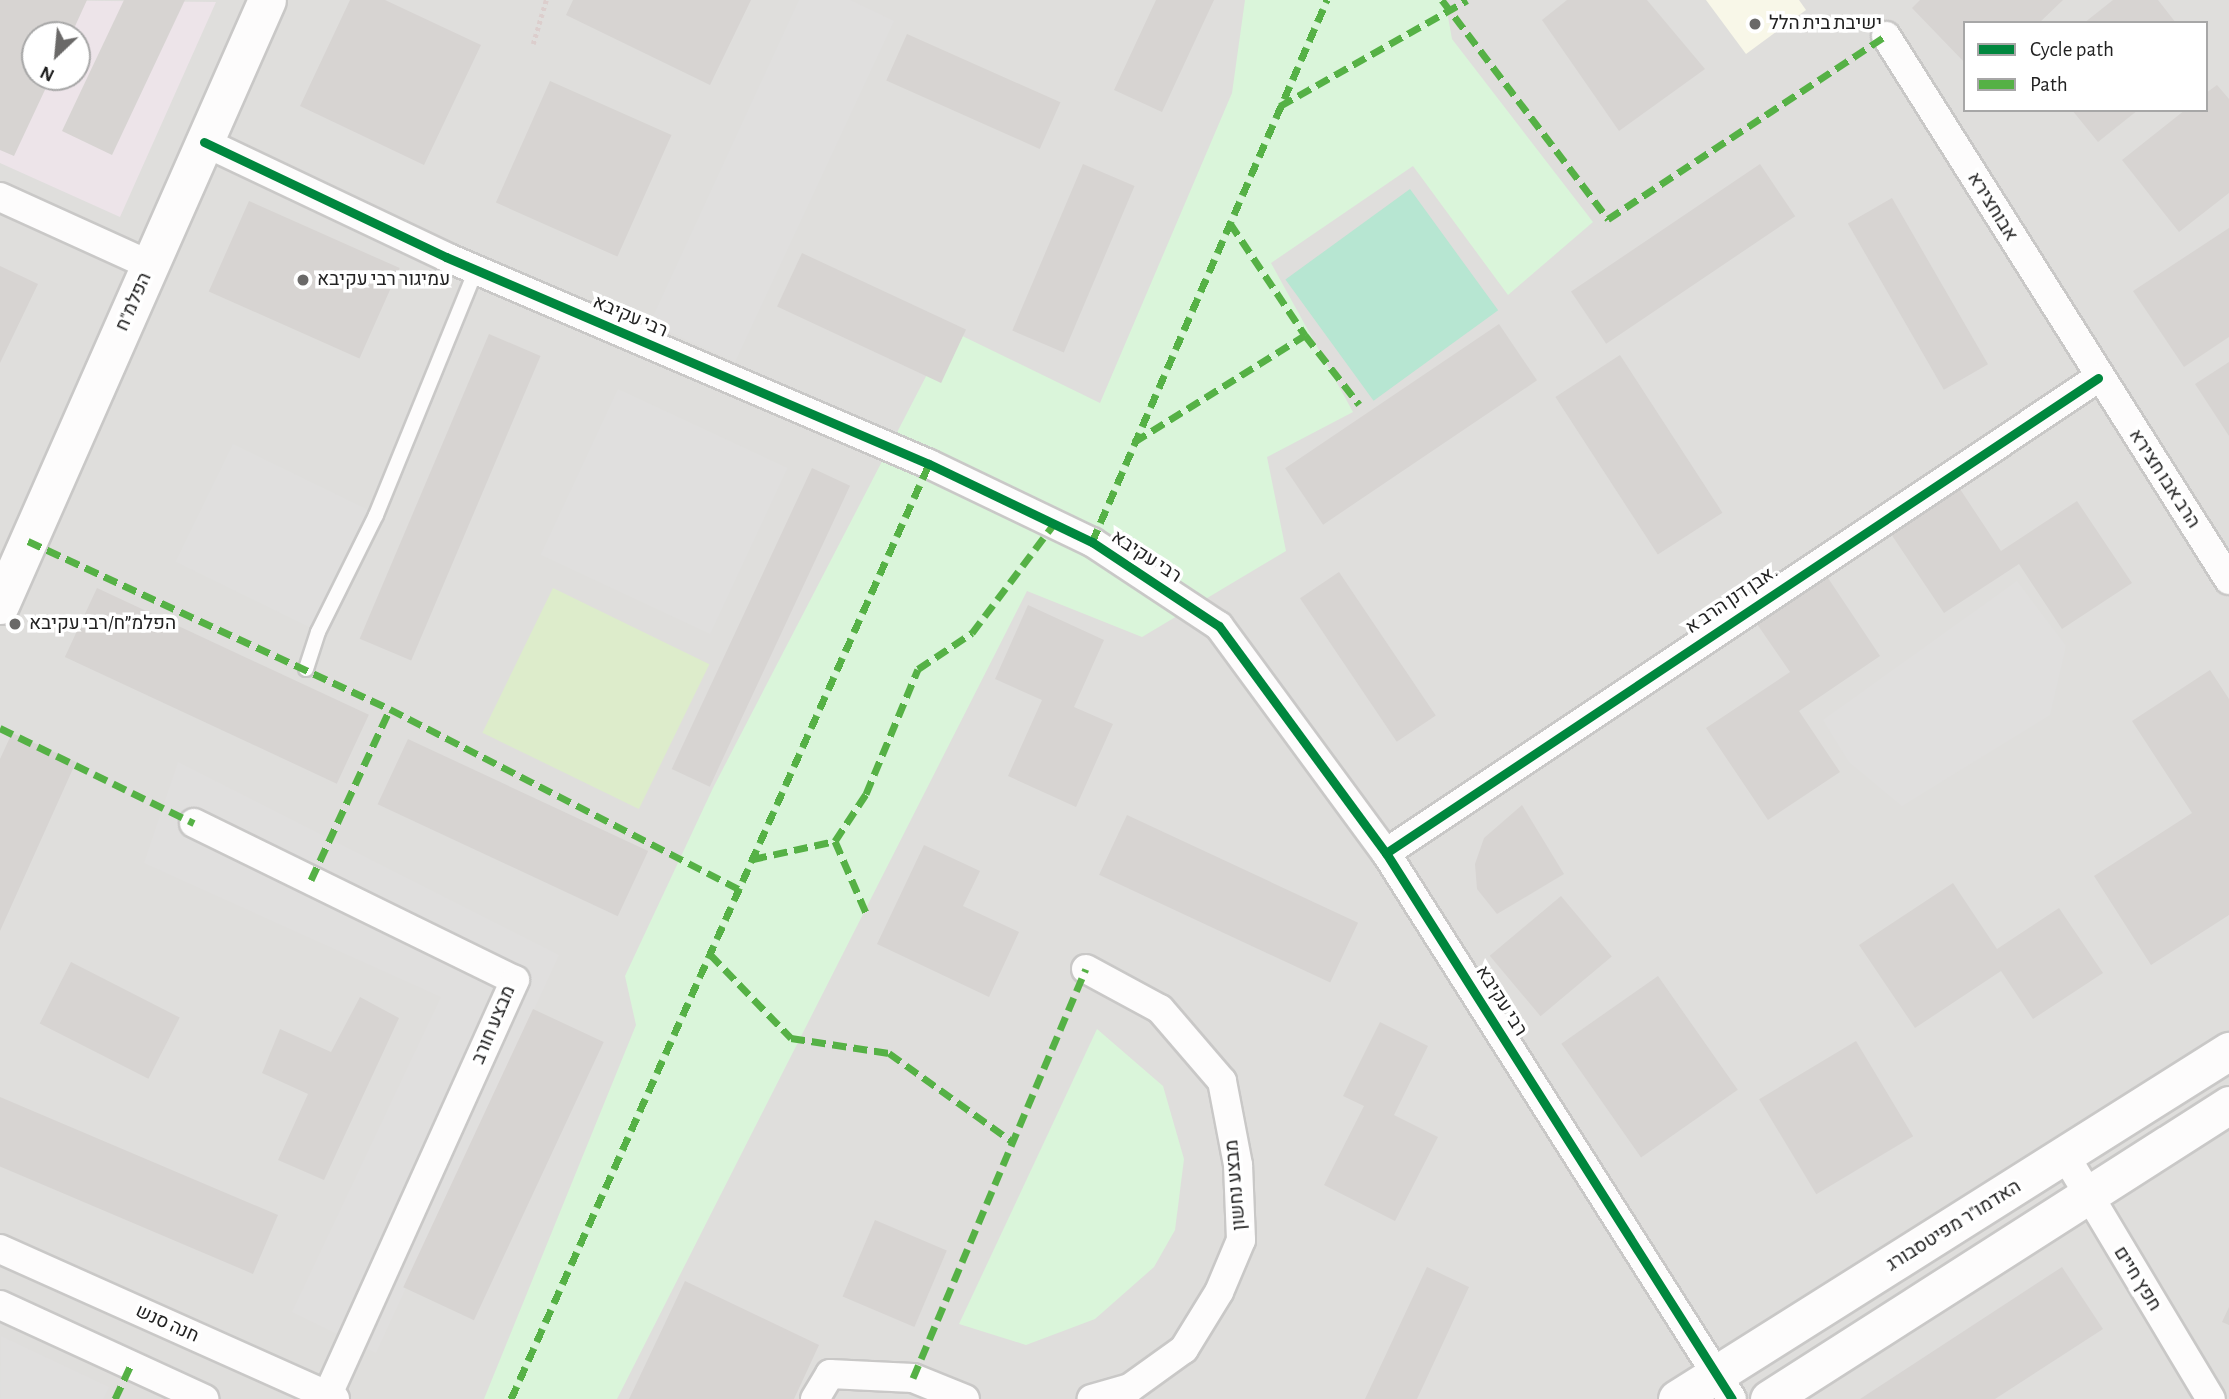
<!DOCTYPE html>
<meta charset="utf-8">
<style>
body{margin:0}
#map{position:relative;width:2229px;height:1399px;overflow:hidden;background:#f0eeeb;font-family:"Alegreya Sans",Heebo,sans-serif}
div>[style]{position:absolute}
.residential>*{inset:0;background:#dfdedc}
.industrial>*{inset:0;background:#ede4e9}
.education>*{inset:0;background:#f8f7e8}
.grass>*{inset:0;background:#ddeccb;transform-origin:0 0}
.park>*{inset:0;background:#daf5da}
.pitch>*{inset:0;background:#b7e6d2;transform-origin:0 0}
.parking>*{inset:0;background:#e0dfde;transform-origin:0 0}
.building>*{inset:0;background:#d7d4d2;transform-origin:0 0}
.path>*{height:4.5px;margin-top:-2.25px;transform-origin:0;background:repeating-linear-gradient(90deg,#dccecd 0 3.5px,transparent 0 7px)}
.roads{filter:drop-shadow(2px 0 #c9c8c7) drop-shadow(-2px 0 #c9c8c7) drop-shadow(0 2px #c9c8c7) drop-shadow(0 -2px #c9c8c7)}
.service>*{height:14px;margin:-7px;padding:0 7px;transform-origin:7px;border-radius:7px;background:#fdfcfc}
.minor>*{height:28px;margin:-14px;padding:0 14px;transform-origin:14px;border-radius:14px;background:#fdfcfc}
.tertiary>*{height:37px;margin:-18.5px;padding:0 18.5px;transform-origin:18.5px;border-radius:18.5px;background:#fdfcfc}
.quiet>*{height:7px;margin-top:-3.5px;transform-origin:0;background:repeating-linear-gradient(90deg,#55b145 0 14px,transparent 0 21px)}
.cycleway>*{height:9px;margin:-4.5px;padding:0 4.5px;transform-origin:4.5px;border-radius:4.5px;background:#00873e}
.dots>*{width:19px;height:19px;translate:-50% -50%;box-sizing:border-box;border:4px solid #fff;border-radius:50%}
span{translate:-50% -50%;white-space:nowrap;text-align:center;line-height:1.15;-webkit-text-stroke:7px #fff;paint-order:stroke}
.poi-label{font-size:19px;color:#222}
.left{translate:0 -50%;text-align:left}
.street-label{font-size:19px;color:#222}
.legend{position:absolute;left:1963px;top:21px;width:245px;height:91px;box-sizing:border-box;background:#fff;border:2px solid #a7a7a7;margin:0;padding:9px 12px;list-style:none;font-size:21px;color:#222}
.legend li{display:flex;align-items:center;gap:14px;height:35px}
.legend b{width:35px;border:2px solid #a7a7a7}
.north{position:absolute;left:21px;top:21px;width:70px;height:70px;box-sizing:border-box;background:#fff;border:2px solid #a7a7a7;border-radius:50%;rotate:206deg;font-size:19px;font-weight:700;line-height:28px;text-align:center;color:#222}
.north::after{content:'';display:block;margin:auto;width:24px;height:32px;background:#6a6968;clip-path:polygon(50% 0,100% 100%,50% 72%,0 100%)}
</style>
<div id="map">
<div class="residential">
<div style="clip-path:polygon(evenodd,0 0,2229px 0,2229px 1399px,0 1399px,0 0,1965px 23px,2206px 23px,2206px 110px,1965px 110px,1965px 23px,0 0,35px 35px,77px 35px,77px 77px,35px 77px,35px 35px)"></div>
</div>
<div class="industrial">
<div style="clip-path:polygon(evenodd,0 0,216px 2px,120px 217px,0 163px,0 0,35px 35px,77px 35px,77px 77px,35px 77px,35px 35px)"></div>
</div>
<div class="education">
<div style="clip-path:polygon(1706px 0,1799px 0,1806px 10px,1746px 54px)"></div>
</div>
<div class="grass">
<div style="left:553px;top:588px;width:174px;height:161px;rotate:26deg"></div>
</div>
<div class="park">
<div style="clip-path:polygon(1245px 0,1445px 0,1452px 39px,1593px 222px,1508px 295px,1413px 166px,1271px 263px,1353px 412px,1267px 457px,1286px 551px,1142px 637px,1027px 591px,617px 1399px,484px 1399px,636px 1025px,625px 976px,713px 788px,950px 330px,1100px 403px,1232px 93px)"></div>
<div style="clip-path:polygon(1097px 1029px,1163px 1086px,1184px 1159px,1175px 1230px,1154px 1267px,1095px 1319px,1026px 1345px,959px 1324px)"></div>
</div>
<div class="pitch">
<div style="left:1410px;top:189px;width:150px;height:154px;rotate:54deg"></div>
</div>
<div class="parking">
<div style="clip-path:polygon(799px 0,850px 0,894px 21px,735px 362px,650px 323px)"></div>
<div style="left:618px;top:389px;width:187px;height:183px;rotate:25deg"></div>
<div style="left:233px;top:444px;width:160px;height:131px;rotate:26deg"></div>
<div style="clip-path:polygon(2017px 581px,2066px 646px,2050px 715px,1902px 806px,1849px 762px,1823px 720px)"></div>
<div style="clip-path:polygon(178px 762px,559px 955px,376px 1353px,292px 1312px,441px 997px,144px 863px)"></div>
<div style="clip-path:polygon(1px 1336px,109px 1387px,103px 1399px,0 1399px)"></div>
</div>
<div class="building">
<div style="clip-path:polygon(0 0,87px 0,71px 35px,35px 35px,35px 77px,51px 77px,14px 156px,0 150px)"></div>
<div style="clip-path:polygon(124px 0,185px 0,112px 155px,62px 131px)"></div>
<div style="clip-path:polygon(350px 0,385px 0,481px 45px,424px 165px,300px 106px)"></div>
<div style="clip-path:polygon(573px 0,751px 0,710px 85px,566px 15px)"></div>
<div style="clip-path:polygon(1156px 0,1214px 0,1162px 112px,1114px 90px)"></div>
<div style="clip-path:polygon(1567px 0,1647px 0,1705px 69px,1619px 131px,1542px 20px)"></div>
<div style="clip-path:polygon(1920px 0,2063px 0,2039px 23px,1965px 23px,1965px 63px,1912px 8px)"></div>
<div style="clip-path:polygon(2113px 0,2158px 0,2176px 23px,2084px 23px)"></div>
<div style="left:907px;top:34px;width:168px;height:51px;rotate:24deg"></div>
<div style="left:550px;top:81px;width:133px;height:133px;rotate:24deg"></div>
<div style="clip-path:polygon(2217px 85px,2229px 99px,2229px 193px,2179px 232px,2122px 160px,2185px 110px,2206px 110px,2206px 93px)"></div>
<div style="clip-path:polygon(2072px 110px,2138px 110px,2098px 142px)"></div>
<div style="left:1083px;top:164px;width:56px;height:181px;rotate:23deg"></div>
<div style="left:1760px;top:164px;width:63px;height:228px;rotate:56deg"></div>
<div style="left:1892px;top:198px;width:192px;height:51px;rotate:60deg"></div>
<div style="left:249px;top:201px;width:165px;height:99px;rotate:24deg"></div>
<div style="clip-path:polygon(2229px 228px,2229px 337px,2184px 367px,2133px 291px)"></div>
<div style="left:802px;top:253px;width:181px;height:59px;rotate:25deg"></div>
<div style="clip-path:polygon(0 266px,38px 284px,0 363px)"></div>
<div style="left:1499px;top:324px;width:68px;height:258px;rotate:56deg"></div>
<div style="left:489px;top:334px;width:56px;height:331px;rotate:23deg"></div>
<div style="left:1620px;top:355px;width:188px;height:77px;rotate:57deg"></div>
<div style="clip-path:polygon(2229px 362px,2229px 436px,2195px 384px)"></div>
<div style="left:812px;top:468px;width:42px;height:332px;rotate:25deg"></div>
<div style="clip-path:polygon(1958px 486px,2001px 551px,2077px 501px,2132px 583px,2062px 629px,2019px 564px,1944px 613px,1889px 531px)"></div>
<div style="left:1339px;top:572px;width:173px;height:47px;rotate:56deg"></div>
<div style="clip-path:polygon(1828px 578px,1880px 656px,1799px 711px,1840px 772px,1768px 820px,1706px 728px,1790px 672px,1757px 624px)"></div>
<div style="left:97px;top:588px;width:300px;height:76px;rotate:25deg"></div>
<div style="clip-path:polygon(1028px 605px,1104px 640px,1074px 707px,1113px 724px,1076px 807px,1008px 776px,1042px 700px,995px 679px)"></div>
<div style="clip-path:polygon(2210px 670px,2229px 699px,2229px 915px,2151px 965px,2094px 876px,2192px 813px,2132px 721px)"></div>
<div style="clip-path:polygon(12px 733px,76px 762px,0 931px,0 759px)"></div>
<div style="left:408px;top:739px;width:265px;height:72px;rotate:25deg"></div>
<div style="clip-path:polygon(1522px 805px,1564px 874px,1497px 914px,1477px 889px,1475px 864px,1484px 838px)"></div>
<div style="left:1127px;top:815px;width:255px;height:66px;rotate:25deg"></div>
<div style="clip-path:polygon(924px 845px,980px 871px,963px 906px,1019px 932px,989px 997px,877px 944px)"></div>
<div style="clip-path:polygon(1953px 883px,1997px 949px,2059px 908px,2103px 973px,2033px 1019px,2001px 971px,1915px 1028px,1859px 945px)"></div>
<div style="left:1561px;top:896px;width:79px;height:93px;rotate:50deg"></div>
<div style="left:71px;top:962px;width:122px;height:69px;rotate:27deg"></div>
<div style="left:1658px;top:976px;width:139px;height:118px;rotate:55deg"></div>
<div style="clip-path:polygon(360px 997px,399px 1018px,324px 1180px,278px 1160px,308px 1094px,262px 1073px,280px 1029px,331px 1052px)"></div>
<div style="left:533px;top:1009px;width:78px;height:307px;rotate:25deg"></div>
<div style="clip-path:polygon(1380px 1022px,1428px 1046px,1394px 1115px,1438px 1137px,1395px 1221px,1324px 1185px,1364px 1106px,1343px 1096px)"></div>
<div style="left:1856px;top:1041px;width:111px;height:113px;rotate:59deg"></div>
<div style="left:0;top:1097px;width:302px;height:64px;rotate:23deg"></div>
<div style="left:875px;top:1220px;width:78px;height:83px;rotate:23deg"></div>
<div style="clip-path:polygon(1427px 1267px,1469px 1287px,1417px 1399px,1365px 1399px)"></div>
<div style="clip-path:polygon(2062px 1267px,2103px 1329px,1995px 1399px,1860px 1399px)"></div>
<div style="clip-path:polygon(685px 1281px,819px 1345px,794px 1399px,629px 1399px)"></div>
<div style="clip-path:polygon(2229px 1307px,2229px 1325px,2222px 1322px)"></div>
</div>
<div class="path">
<div style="left:533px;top:44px;width:46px;rotate:-73.5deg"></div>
</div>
<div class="roads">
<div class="service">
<div style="left:306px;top:669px;width:39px;rotate:-72deg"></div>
<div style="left:318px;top:632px;width:131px;rotate:-63.6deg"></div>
<div style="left:376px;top:515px;width:265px;rotate:-67.8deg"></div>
</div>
<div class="minor">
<div style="left:1886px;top:36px;width:643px;rotate:57.77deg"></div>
<div style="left:204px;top:142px;width:268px;rotate:25.4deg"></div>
<div style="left:446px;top:257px;width:525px;rotate:23.2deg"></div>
<div style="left:929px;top:464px;width:181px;rotate:25.6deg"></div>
<div style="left:1092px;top:542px;width:152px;rotate:33.5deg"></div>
<div style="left:1219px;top:626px;width:282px;rotate:53.7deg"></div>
<div style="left:1386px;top:853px;width:646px;rotate:57.64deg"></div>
<div style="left:0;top:197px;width:165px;rotate:24.4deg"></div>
<div style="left:194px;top:823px;width:357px;rotate:26.1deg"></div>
<div style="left:515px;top:980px;width:457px;rotate:114.3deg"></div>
<div style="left:1386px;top:853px;width:856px;rotate:-33.71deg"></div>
<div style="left:1086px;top:969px;width:84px;rotate:28.4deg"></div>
<div style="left:1160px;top:1009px;width:95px;rotate:49.3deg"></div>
<div style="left:1222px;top:1081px;width:86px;rotate:79.2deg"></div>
<div style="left:1238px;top:1165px;width:75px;rotate:87.7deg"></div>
<div style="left:1241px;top:1240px;width:56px;rotate:112.9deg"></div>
<div style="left:1219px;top:1292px;width:67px;rotate:121.6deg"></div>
<div style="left:1184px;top:1349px;width:67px;rotate:144.2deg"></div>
<div style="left:1130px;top:1388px;width:40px;rotate:164deg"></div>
<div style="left:2066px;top:1157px;width:282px;rotate:59.1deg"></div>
<div style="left:0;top:1249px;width:367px;rotate:24.1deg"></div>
<div style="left:0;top:1305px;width:225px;rotate:24.7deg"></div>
<div style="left:815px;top:1399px;width:29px;rotate:-59deg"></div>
<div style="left:830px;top:1374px;width:83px;rotate:2.8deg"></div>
<div style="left:913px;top:1378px;width:56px;rotate:22deg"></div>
</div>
<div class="tertiary">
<div style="left:0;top:605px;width:661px;rotate:-66.19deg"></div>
<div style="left:1677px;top:1399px;width:653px;rotate:-32.23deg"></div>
<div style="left:1769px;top:1399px;width:546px;rotate:-32.58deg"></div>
</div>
</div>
<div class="quiet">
<div style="left:1442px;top:0;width:275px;rotate:52.8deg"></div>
<div style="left:1608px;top:219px;width:333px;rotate:-33.4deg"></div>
<div style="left:1280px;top:106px;width:215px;rotate:-29.5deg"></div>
<div style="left:1230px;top:223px;width:135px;rotate:56.2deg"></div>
<div style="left:1305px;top:335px;width:88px;rotate:52deg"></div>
<div style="left:1134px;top:442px;width:202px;rotate:-32deg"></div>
<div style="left:28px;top:541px;width:399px;rotate:24.9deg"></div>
<div style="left:390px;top:709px;width:393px;rotate:27.3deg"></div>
<div style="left:1092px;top:542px;width:591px;rotate:-66.56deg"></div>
<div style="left:0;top:728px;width:216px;rotate:26.1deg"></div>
<div style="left:835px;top:841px;width:56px;rotate:-56.6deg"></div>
<div style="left:866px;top:794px;width:135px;rotate:-67.4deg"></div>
<div style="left:918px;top:669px;width:65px;rotate:-33.7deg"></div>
<div style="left:972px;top:633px;width:135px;rotate:-53.1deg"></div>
<div style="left:753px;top:859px;width:84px;rotate:-12.4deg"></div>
<div style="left:835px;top:841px;width:81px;rotate:66.6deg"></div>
<div style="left:311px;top:880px;width:188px;rotate:-65.2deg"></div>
<div style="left:710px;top:954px;width:117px;rotate:46deg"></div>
<div style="left:791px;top:1038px;width:99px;rotate:8.7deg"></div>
<div style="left:889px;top:1053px;width:153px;rotate:35.7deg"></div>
<div style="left:913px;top:1378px;width:444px;rotate:-67.1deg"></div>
<div style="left:115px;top:1399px;width:38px;rotate:-65deg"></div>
<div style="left:511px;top:1399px;width:1024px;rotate:-65.91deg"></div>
</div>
<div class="cycleway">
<div style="left:204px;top:142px;width:268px;rotate:25.4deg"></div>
<div style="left:446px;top:257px;width:525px;rotate:23.2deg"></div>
<div style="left:929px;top:464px;width:181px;rotate:25.6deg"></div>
<div style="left:1092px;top:542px;width:152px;rotate:33.5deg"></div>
<div style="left:1219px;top:626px;width:282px;rotate:53.7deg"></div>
<div style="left:1386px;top:853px;width:646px;rotate:57.64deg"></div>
<div style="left:1386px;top:853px;width:856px;rotate:-33.71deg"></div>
</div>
<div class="dots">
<div style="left:1755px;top:24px;background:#6a6968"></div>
<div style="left:303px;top:280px;background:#6a6968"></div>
<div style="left:15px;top:624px;background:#6a6968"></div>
</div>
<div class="poi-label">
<span class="left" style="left:1769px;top:24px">ישיבת בית הלל</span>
<span class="left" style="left:317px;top:280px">עמיגור רבי עקיבא</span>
<span class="left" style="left:29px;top:624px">הפלמ״ח/רבי עקיבא</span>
</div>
<div class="street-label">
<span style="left:1992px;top:207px;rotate:58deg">אבוחצירא</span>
<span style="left:134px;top:302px;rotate:-66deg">הפלמ"ח</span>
<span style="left:630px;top:317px;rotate:23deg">רבי עקיבא</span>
<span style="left:2164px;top:479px;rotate:57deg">הרב אבו חצירא</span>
<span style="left:1146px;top:557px;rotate:33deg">רבי עקיבא</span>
<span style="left:1732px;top:600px;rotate:-34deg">אבן דנן הרב א.</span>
<span style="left:1501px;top:1001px;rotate:58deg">רבי עקיבא</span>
<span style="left:494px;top:1025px;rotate:-67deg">מבצע חורב</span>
<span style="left:1236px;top:1185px;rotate:-95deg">מבצע נחשון</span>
<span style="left:1954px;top:1226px;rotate:-32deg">האדמו"ר מפיטסבורג</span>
<span style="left:2137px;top:1279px;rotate:58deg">חפץ חיים</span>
<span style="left:167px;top:1324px;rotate:24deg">חנה סנש</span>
</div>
<ul class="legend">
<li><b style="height:9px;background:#00873e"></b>Cycle path</li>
<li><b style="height:9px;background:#55b145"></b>Path</li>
</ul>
<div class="north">N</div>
</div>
